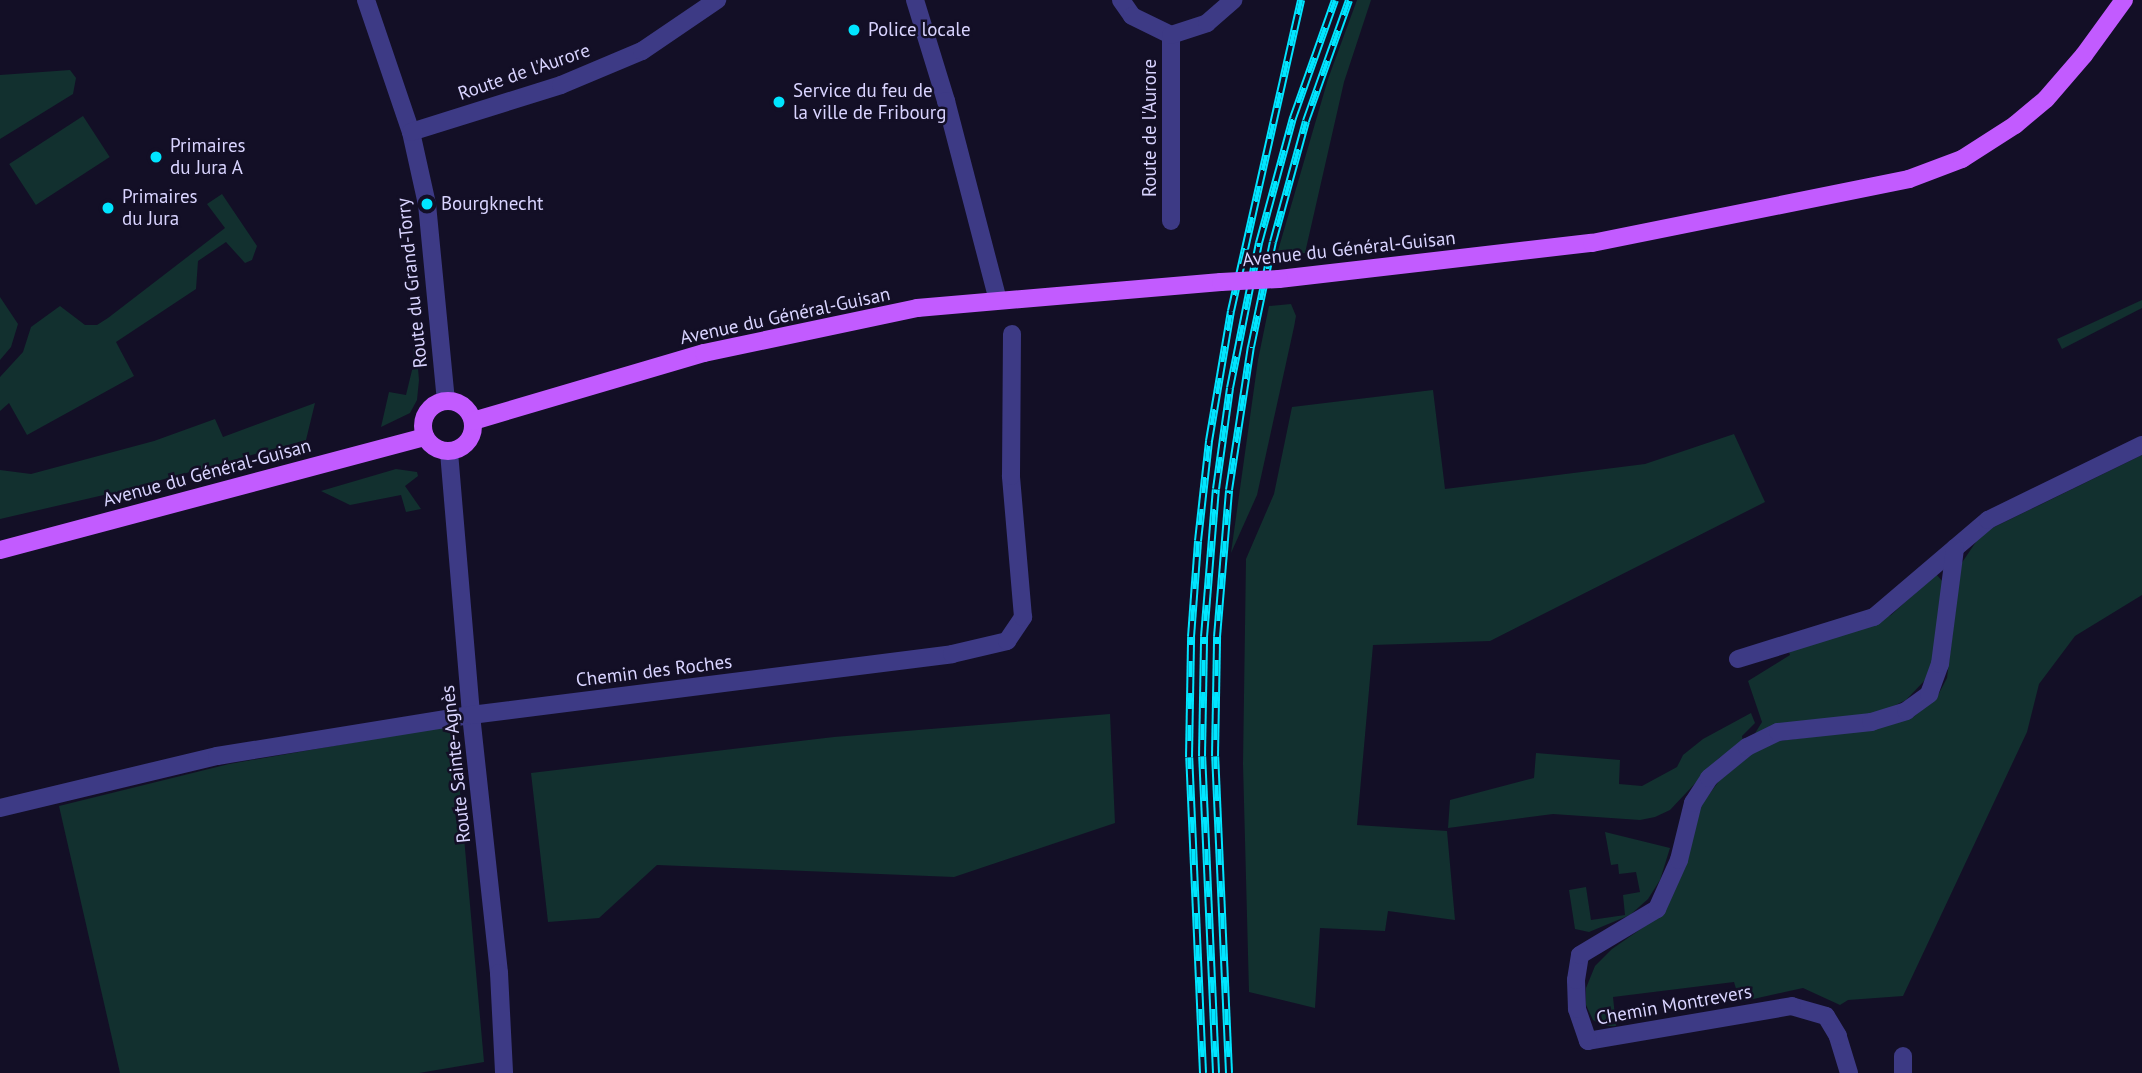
<!DOCTYPE html>
<meta charset="utf-8">
<style>
body{margin:0}
#map{position:relative;width:2142px;height:1073px;overflow:hidden;background:#130f26;font-family:"PT Sans",sans-serif}
div>[style]{position:absolute}
.green>*{inset:0;background:#12302f;transform-origin:0 0}
.street>*{height:18px;margin:-9px;padding:0 9px;transform-origin:9px;border-radius:9px;background:#3d3a85}
.primary>*{height:18px;margin:-9px;padding:0 9px;transform-origin:9px;border-radius:9px;background:#c25bff}
.primary>.ring{margin:-9px;padding:0;box-sizing:content-box;background:none;border:18px solid #c25bff;border-radius:50%}
.rail>*{height:8px;margin-top:-4px;transform-origin:0;background:repeating-linear-gradient(90deg,#130f26 0 16px,#00e5ff 0 32px);box-sizing:border-box;border-block:2px solid #00e5ff}
.primary-bridge>*{height:18px;margin:-9px;padding:0 9px;transform-origin:9px;border-radius:9px;background:#c25bff}
.dots>*{width:19px;height:19px;translate:-50% -50%;box-sizing:border-box;border:4px solid #130f26;border-radius:50%}
span{translate:-50% -50%;white-space:nowrap;text-align:center;line-height:1.15;-webkit-text-stroke:5px #130f26;paint-order:stroke}
.poi-label{font-size:19px;color:#d9d4ff}
.left{translate:0 -50%;text-align:left}
.street-label{font-size:19px;color:#d9d4ff}
</style>
<div id="map">
<div class="green">
<div style="clip-path:polygon(1357px 0,1371px 0,1344px 82px,1305px 253px,1277px 254px,1328px 79px)"></div>
<div style="clip-path:polygon(70px 70px,76px 78px,73px 94px,0 139px,0 75px)"></div>
<div style="left:83px;top:116px;width:49px;height:88px;rotate:57deg"></div>
<div style="clip-path:polygon(222px 194px,257px 246px,252px 260px,245px 263px,226px 242px,198px 261px,196px 289px,116px 342px,134px 376px,27px 435px,9px 403px,0 411px,0 377px,23px 352px,31px 327px,60px 306px,85px 325px,97px 325px,108px 318px,225px 228px,207px 204px)"></div>
<div style="clip-path:polygon(0 297px,18px 324px,11px 347px,0 360px)"></div>
<div style="clip-path:polygon(2142px 300px,2142px 308px,2062px 349px,2057px 339px)"></div>
<div style="clip-path:polygon(1291px 304px,1296px 316px,1294px 327px,1257px 495px,1231px 553px,1258px 360px,1269px 306px)"></div>
<div style="clip-path:polygon(413px 345px,416px 345px,419px 380px,417px 400px,410px 413px,381px 427px,389px 392px,406px 395px,414px 362px)"></div>
<div style="clip-path:polygon(1433px 390px,1445px 489px,1645px 464px,1734px 434px,1765px 502px,1490px 641px,1373px 645px,1357px 825px,1447px 831px,1455px 920px,1388px 911px,1385px 931px,1320px 928px,1315px 1008px,1249px 992px,1243px 764px,1246px 559px,1274px 494px,1292px 407px)"></div>
<div style="clip-path:polygon(315px 403px,306px 440px,121px 491px,0 519px,0 470px,31px 474px,154px 441px,215px 419px,223px 437px)"></div>
<div style="clip-path:polygon(2142px 455px,2142px 595px,2075px 636px,2039px 684px,2027px 732px,1903px 996px,1848px 1000px,1840px 1005px,1803px 988px,1740px 1002px,1734px 982px,1613px 997px,1616px 1026px,1604px 1026px,1593px 1020px,1586px 1005px,1586px 988px,1595px 966px,1612px 949px,1658px 917px,1702px 804px,1719px 781px,1757px 750px,1779px 741px,1874px 729px,1912px 718px,1937px 697px,1947px 678px,1961px 564px,1982px 533px)"></div>
<div style="clip-path:polygon(396px 469px,417px 472px,418px 476px,405px 486px,421px 509px,406px 512px,401px 495px,350px 505px,321px 491px)"></div>
<div style="clip-path:polygon(1936px 574px,1943px 582px,1935px 653px,1926px 679px,1906px 700px,1877px 714px,1754px 735px,1762px 722px,1748px 681px,1790px 655px,1789px 652px,1891px 615px)"></div>
<div style="clip-path:polygon(1751px 713px,1755px 723px,1742px 736px,1743px 742px,1719px 758px,1670px 810px,1655px 817px,1640px 820px,1553px 814px,1448px 828px,1450px 800px,1534px 778px,1536px 753px,1620px 760px,1619px 784px,1642px 786px,1677px 767px,1683px 755px,1703px 739px)"></div>
<div style="clip-path:polygon(1110px 714px,1115px 823px,954px 877px,657px 865px,599px 918px,548px 922px,531px 773px,834px 737px)"></div>
<div style="clip-path:polygon(454px 725px,484px 1062px,419px 1073px,120px 1073px,59px 806px,229px 764px)"></div>
<div style="clip-path:polygon(1605px 832px,1670px 848px,1660px 880px,1648px 899px,1630px 915px,1589px 932px,1575px 929px,1569px 890px,1586px 887px,1591px 920px,1625px 915px,1623px 895px,1640px 892px,1636px 872px,1619px 874px,1618px 864px,1611px 865px)"></div>
</div>
<div class="street">
<div style="left:366px;top:0;width:139px;rotate:71.2deg"></div>
<div style="left:411px;top:132px;width:74px;rotate:77.5deg"></div>
<div style="left:427px;top:204px;width:198px;rotate:84.5deg"></div>
<div style="left:915px;top:0;width:106px;rotate:72.9deg"></div>
<div style="left:946px;top:101px;width:206px;rotate:75.4deg"></div>
<div style="left:1121px;top:0;width:19px;rotate:55deg"></div>
<div style="left:1132px;top:16px;width:43px;rotate:26deg"></div>
<div style="left:1171px;top:35px;width:186px;rotate:90deg"></div>
<div style="left:1171px;top:35px;width:38px;rotate:-18deg"></div>
<div style="left:1207px;top:23px;width:35px;rotate:-41deg"></div>
<div style="left:411px;top:132px;width:157px;rotate:-17.4deg"></div>
<div style="left:561px;top:85px;width:88px;rotate:-22.8deg"></div>
<div style="left:642px;top:51px;width:91px;rotate:-34.2deg"></div>
<div style="left:449px;top:452px;width:264px;rotate:85.2deg"></div>
<div style="left:471px;top:715px;width:260px;rotate:83.8deg"></div>
<div style="left:499px;top:973px;width:100px;rotate:87.1deg"></div>
<div style="left:1738px;top:659px;width:142px;rotate:-17.2deg"></div>
<div style="left:1874px;top:617px;width:150px;rotate:-40.4deg"></div>
<div style="left:1988px;top:520px;width:171px;rotate:-26deg"></div>
<div style="left:0;top:808px;width:223px;rotate:-13.5deg"></div>
<div style="left:217px;top:756px;width:257px;rotate:-9.2deg"></div>
<div style="left:471px;top:715px;width:485px;rotate:-7.2deg"></div>
<div style="left:952px;top:654px;width:57px;rotate:-13.3deg"></div>
<div style="left:1007px;top:641px;width:29px;rotate:-56deg"></div>
<div style="left:1023px;top:617px;width:142px;rotate:-94.9deg"></div>
<div style="left:1011px;top:476px;width:142px;rotate:-89.6deg"></div>
<div style="left:1903px;top:1056px;width:17px;rotate:90deg"></div>
<div style="left:1849px;top:1073px;width:39px;rotate:-107deg"></div>
<div style="left:1838px;top:1036px;width:23px;rotate:-121deg"></div>
<div style="left:1826px;top:1016px;width:35px;rotate:-164deg"></div>
<div style="left:1792px;top:1006px;width:207px;rotate:170.3deg"></div>
<div style="left:1588px;top:1041px;width:34px;rotate:-109deg"></div>
<div style="left:1577px;top:1009px;width:29px;rotate:-92deg"></div>
<div style="left:1576px;top:980px;width:25px;rotate:-81deg"></div>
<div style="left:1580px;top:955px;width:90px;rotate:-30.9deg"></div>
<div style="left:1657px;top:909px;width:54px;rotate:-65.8deg"></div>
<div style="left:1679px;top:860px;width:59px;rotate:-76.2deg"></div>
<div style="left:1693px;top:803px;width:30px;rotate:-57deg"></div>
<div style="left:1709px;top:778px;width:49px;rotate:-39.2deg"></div>
<div style="left:1747px;top:747px;width:34px;rotate:-26deg"></div>
<div style="left:1778px;top:732px;width:94px;rotate:-6.1deg"></div>
<div style="left:1871px;top:722px;width:37px;rotate:-17deg"></div>
<div style="left:1906px;top:711px;width:29px;rotate:-36deg"></div>
<div style="left:1929px;top:694px;width:32px;rotate:-70deg"></div>
<div style="left:1940px;top:664px;width:117px;rotate:-82.6deg"></div>
</div>
<div class="primary">
<div style="left:1279px;top:279px;width:315px;rotate:-6.6deg"></div>
<div style="left:1592px;top:243px;width:323px;rotate:-11.4deg"></div>
<div style="left:1909px;top:179px;width:57px;rotate:-20.7deg"></div>
<div style="left:1962px;top:159px;width:63px;rotate:-32.7deg"></div>
<div style="left:2015px;top:125px;width:40px;rotate:-40deg"></div>
<div style="left:2046px;top:99px;width:58px;rotate:-49.2deg"></div>
<div style="left:2084px;top:55px;width:68px;rotate:-54deg"></div>
<div class="ring" style="left:423px;top:401px;width:32px;height:32px"></div>
<div style="left:473px;top:421px;width:241px;rotate:-16.4deg"></div>
<div style="left:704px;top:353px;width:218px;rotate:-11.9deg"></div>
<div style="left:917px;top:308px;width:305px;rotate:-4.9deg"></div>
<div style="left:0;top:550px;width:440px;rotate:-14.9deg"></div>
</div>
<div class="rail">
<div style="left:1203px;top:1073px;width:316px;rotate:-92.5deg"></div>
<div style="left:1189px;top:757px;width:120px;rotate:-89deg"></div>
<div style="left:1191px;top:637px;width:96px;rotate:-85.8deg"></div>
<div style="left:1198px;top:541px;width:101px;rotate:-83.7deg"></div>
<div style="left:1209px;top:441px;width:132px;rotate:-80.4deg"></div>
<div style="left:1231px;top:311px;width:319px;rotate:-77.3deg"></div>
<div style="left:1216px;top:1073px;width:317px;rotate:-92.5deg"></div>
<div style="left:1202px;top:756px;width:119px;rotate:-89deg"></div>
<div style="left:1204px;top:637px;width:148px;rotate:-85.4deg"></div>
<div style="left:1216px;top:489px;width:102px;rotate:-82.1deg"></div>
<div style="left:1230px;top:388px;width:148px;rotate:-78.7deg"></div>
<div style="left:1259px;top:243px;width:130px;rotate:-74.8deg"></div>
<div style="left:1293px;top:118px;width:125px;rotate:-70.4deg"></div>
<div style="left:1229px;top:1073px;width:317px;rotate:-92.5deg"></div>
<div style="left:1215px;top:756px;width:119px;rotate:-89deg"></div>
<div style="left:1217px;top:637px;width:147px;rotate:-85.3deg"></div>
<div style="left:1229px;top:490px;width:145px;rotate:-81.3deg"></div>
<div style="left:1251px;top:347px;width:107px;rotate:-78.2deg"></div>
<div style="left:1273px;top:242px;width:125px;rotate:-74.7deg"></div>
<div style="left:1306px;top:121px;width:128px;rotate:-70.4deg"></div>
</div>
<div class="primary-bridge">
<div style="left:1221px;top:282px;width:58px;rotate:-3deg"></div>
</div>
<div class="dots">
<div style="left:854px;top:30px;background:#00e5ff"></div>
<div style="left:779px;top:102px;background:#00e5ff"></div>
<div style="left:156px;top:157px;background:#00e5ff"></div>
<div style="left:427px;top:204px;background:#00e5ff"></div>
<div style="left:108px;top:208px;background:#00e5ff"></div>
</div>
<div class="poi-label">
<span class="left" style="left:868px;top:30px">Police locale</span>
<span class="left" style="left:793px;top:102px">Service du feu de<br>la ville de Fribourg</span>
<span class="left" style="left:170px;top:157px">Primaires<br>du Jura A</span>
<span class="left" style="left:122px;top:208px">Primaires<br>du Jura</span>
<span class="left" style="left:441px;top:204px">Bourgknecht</span>
</div>
<div class="street-label">
<span style="left:524px;top:72px;rotate:-19deg">Route de l'Aurore</span>
<span style="left:1150px;top:128px;rotate:-90deg">Route de l'Aurore</span>
<span style="left:1349px;top:249px;rotate:-6deg">Avenue du Général-Guisan</span>
<span style="left:412px;top:283px;rotate:-96deg">Route du Grand-Torry</span>
<span style="left:785px;top:316px;rotate:-12deg">Avenue du Général-Guisan</span>
<span style="left:207px;top:473px;rotate:-15deg">Avenue du Général-Guisan</span>
<span style="left:654px;top:671px;rotate:-7deg">Chemin des Roches</span>
<span style="left:456px;top:764px;rotate:-96deg">Route Sainte-Agnès</span>
<span style="left:1674px;top:1005px;rotate:-10deg">Chemin Montrevers</span>
</div>
</div>
